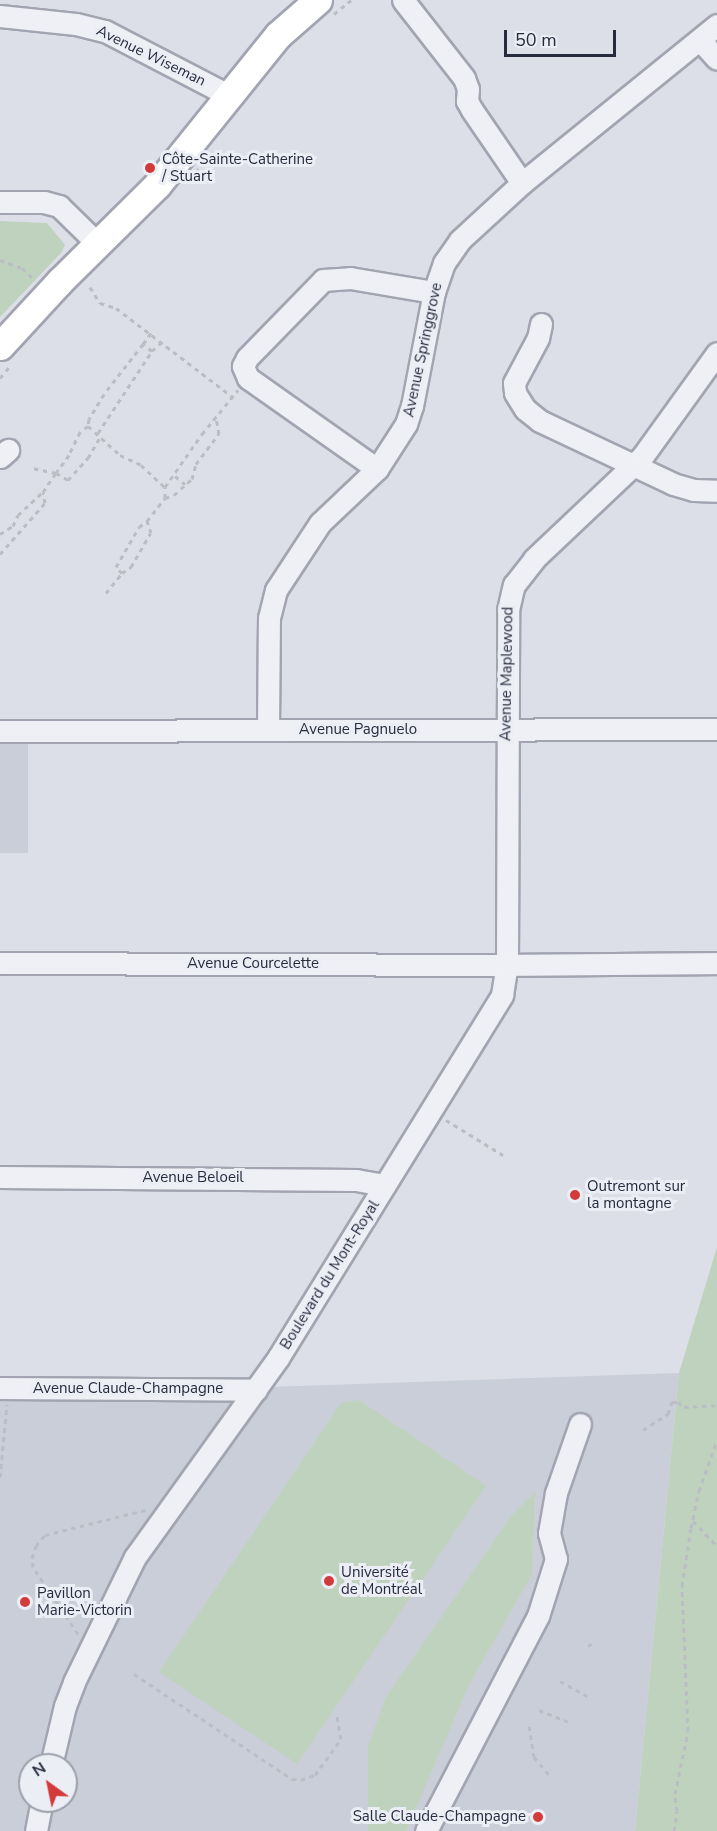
<!DOCTYPE html>
<meta charset="utf-8">
<style>
body{margin:0}
#map{position:relative;width:717px;height:1831px;overflow:hidden;background:#dcdfe7;font-family:"Nunito Sans",sans-serif}
div>[style]{position:absolute}
.built>*{inset:0;background:#caced9;transform-origin:0 0}
.green>*{inset:0;background:#bfd2bd}
.path>*{height:3px;margin-top:-1.5px;transform-origin:0;background:repeating-linear-gradient(90deg,#bbbdc5 0 4.5px,transparent 0 9px)}
.roads{filter:drop-shadow(2px 0 #a2a5b1) drop-shadow(-2px 0 #a2a5b1) drop-shadow(0 2px #a2a5b1) drop-shadow(0 -2px #a2a5b1)}
.minor>*{height:21px;margin:-10.5px;padding:0 10.5px;transform-origin:10.5px;border-radius:10.5px;background:#eff0f5}
.major>*{height:27px;margin:-13.5px;padding:0 13.5px;transform-origin:13.5px;border-radius:13.5px;background:#fff}
.dots>*{width:16px;height:16px;translate:-50% -50%;box-sizing:border-box;border:3px solid #eceef5;border-radius:50%}
span{translate:-50% -50%;white-space:nowrap;text-align:center;line-height:1.15;-webkit-text-stroke:6px #eceef5;paint-order:stroke}
.street-label{font-size:15px;color:#262b3e}
.poi-label{font-size:15px;color:#262b3e}
.left{translate:0 -50%;text-align:left}
.right{translate:-100% -50%;text-align:right}
.north{position:absolute;left:18px;top:1753px;width:60px;height:60px;box-sizing:border-box;background:#eceef5;border:2px solid #9da0ac;border-radius:50%;rotate:327deg;font-size:16px;font-weight:700;line-height:24px;text-align:center;color:#262b3e}
.north::after{content:'';display:block;margin:auto;width:21px;height:27px;background:#d33b3b;clip-path:polygon(50% 0,100% 100%,50% 72%,0 100%)}
.scale{position:absolute;left:504px;top:30px;width:112px;height:27px;box-sizing:border-box;border:3px solid #262b3e;border-top:0;padding-left:8px;font-size:18px;line-height:21px;white-space:nowrap;color:#262b3e;-webkit-text-stroke:4px #eceef5;paint-order:stroke}
</style>
<div id="map">
<div class="built">
<div style="left:0;top:731px;width:28px;height:122px"></div>
<div style="clip-path:polygon(evenodd,679px 1373px,635px 1831px,0 1831px,0 1396px,679px 1373px,30px 1765px,66px 1765px,66px 1801px,30px 1801px,30px 1765px)"></div>
</div>
<div class="green">
<div style="clip-path:polygon(0 221px,47px 223px,65px 245px,61px 253px,0 317px)"></div>
<div style="clip-path:polygon(717px 1247px,717px 1831px,635px 1831px,679px 1373px)"></div>
<div style="clip-path:polygon(359px 1400px,486px 1486px,297px 1764px,159px 1672px,341px 1403px)"></div>
<div style="clip-path:polygon(535px 1492px,532px 1574px,468px 1687px,406px 1831px,368px 1831px,368px 1746px,386px 1697px,512px 1515px)"></div>
</div>
<div class="path">
<div style="left:334px;top:14px;width:22px;rotate:-39deg"></div>
<div style="left:196px;top:172px;width:23px;rotate:-50deg"></div>
<div style="left:0;top:260px;width:23px;rotate:20deg"></div>
<div style="left:22px;top:268px;width:18px;rotate:43deg"></div>
<div style="left:90px;top:287px;width:19px;rotate:58deg"></div>
<div style="left:100px;top:303px;width:17px;rotate:17deg"></div>
<div style="left:116px;top:308px;width:147px;rotate:37.3deg"></div>
<div style="left:143px;top:344px;width:14px;rotate:-54deg"></div>
<div style="left:152px;top:351px;width:13px;rotate:-42deg"></div>
<div style="left:0;top:378px;width:17px;rotate:-50deg"></div>
<div style="left:88px;top:426px;width:43px;rotate:42.2deg"></div>
<div style="left:120px;top:455px;width:23px;rotate:25deg"></div>
<div style="left:141px;top:465px;width:33px;rotate:43deg"></div>
<div style="left:98px;top:433px;width:98px;rotate:-56.6deg"></div>
<div style="left:152px;top:351px;width:11px;rotate:-142deg"></div>
<div style="left:143px;top:344px;width:63px;rotate:128deg"></div>
<div style="left:104px;top:394px;width:29px;rotate:121deg"></div>
<div style="left:89px;top:419px;width:7px;rotate:98deg"></div>
<div style="left:88px;top:426px;width:10px;rotate:143deg"></div>
<div style="left:80px;top:432px;width:25px;rotate:116deg"></div>
<div style="left:69px;top:455px;width:22px;rotate:126deg"></div>
<div style="left:56px;top:473px;width:14px;rotate:30deg"></div>
<div style="left:68px;top:480px;width:30px;rotate:-48deg"></div>
<div style="left:88px;top:458px;width:24px;rotate:-60deg"></div>
<div style="left:175px;top:476px;width:13px;rotate:39deg"></div>
<div style="left:165px;top:498px;width:9px;rotate:-18deg"></div>
<div style="left:174px;top:495px;width:24px;rotate:-42deg"></div>
<div style="left:192px;top:479px;width:16px;rotate:-75deg"></div>
<div style="left:196px;top:464px;width:38px;rotate:-53deg"></div>
<div style="left:219px;top:434px;width:17px;rotate:-100deg"></div>
<div style="left:0;top:534px;width:15px;rotate:-32deg"></div>
<div style="left:13px;top:526px;width:12px;rotate:-66deg"></div>
<div style="left:18px;top:515px;width:34px;rotate:-43deg"></div>
<div style="left:43px;top:492px;width:23px;rotate:-56deg"></div>
<div style="left:56px;top:473px;width:24px;rotate:-168deg"></div>
<div style="left:0;top:554px;width:68px;rotate:-48.6deg"></div>
<div style="left:45px;top:503px;width:11px;rotate:-100deg"></div>
<div style="left:122px;top:573px;width:11px;rotate:-34deg"></div>
<div style="left:131px;top:567px;width:39px;rotate:-60deg"></div>
<div style="left:151px;top:533px;width:13px;rotate:-108deg"></div>
<div style="left:106px;top:593px;width:26px;rotate:-51deg"></div>
<div style="left:122px;top:573px;width:8px;rotate:-135deg"></div>
<div style="left:116px;top:567px;width:46px;rotate:-60.1deg"></div>
<div style="left:139px;top:527px;width:10px;rotate:-37deg"></div>
<div style="left:147px;top:521px;width:29px;rotate:-52deg"></div>
<div style="left:165px;top:498px;width:11px;rotate:-90deg"></div>
<div style="left:165px;top:487px;width:65px;rotate:-55.1deg"></div>
<div style="left:202px;top:434px;width:57px;rotate:-50.7deg"></div>
<div style="left:446px;top:1120px;width:67px;rotate:31.6deg"></div>
<div style="left:643px;top:1430px;width:30px;rotate:-33deg"></div>
<div style="left:668px;top:1414px;width:13px;rotate:-72deg"></div>
<div style="left:672px;top:1402px;width:6px"></div>
<div style="left:678px;top:1402px;width:8px;rotate:40deg"></div>
<div style="left:684px;top:1407px;width:33px;rotate:-3deg"></div>
<div style="left:0;top:1477px;width:73px;rotate:-84.5deg"></div>
<div style="left:693px;top:1521px;width:35px;rotate:46deg"></div>
<div style="left:78px;top:1634px;width:81px;rotate:-123.9deg"></div>
<div style="left:33px;top:1567px;width:9px;rotate:-96deg"></div>
<div style="left:32px;top:1558px;width:13px;rotate:-72deg"></div>
<div style="left:36px;top:1546px;width:14px;rotate:-51deg"></div>
<div style="left:45px;top:1535px;width:107px;rotate:-14deg"></div>
<div style="left:588px;top:1646px;width:9px;rotate:-32deg"></div>
<div style="left:134px;top:1674px;width:190px;rotate:33.6deg"></div>
<div style="left:292px;top:1779px;width:9px;rotate:6deg"></div>
<div style="left:301px;top:1780px;width:15px;rotate:-20deg"></div>
<div style="left:315px;top:1775px;width:44px;rotate:-54.2deg"></div>
<div style="left:341px;top:1739px;width:23px;rotate:-100deg"></div>
<div style="left:560px;top:1681px;width:31px;rotate:29deg"></div>
<div style="left:539px;top:1710px;width:31px;rotate:22deg"></div>
<div style="left:529px;top:1726px;width:31px;rotate:81deg"></div>
<div style="left:534px;top:1757px;width:25px;rotate:50deg"></div>
<div style="left:674px;top:1831px;width:20px;rotate:-81deg"></div>
<div style="left:677px;top:1811px;width:17px;rotate:-97deg"></div>
<div style="left:675px;top:1794px;width:64px;rotate:-78.3deg"></div>
<div style="left:688px;top:1731px;width:145px;rotate:-92.4deg"></div>
<div style="left:682px;top:1586px;width:59px;rotate:-81.2deg"></div>
<div style="left:691px;top:1528px;width:38px;rotate:-78deg"></div>
<div style="left:699px;top:1491px;width:54px;rotate:-70.6deg"></div>
</div>
<div class="roads">
<div class="minor">
<div style="left:403px;top:0;width:99px;rotate:52deg"></div>
<div style="left:464px;top:78px;width:12px;rotate:70deg"></div>
<div style="left:468px;top:89px;width:12px;rotate:95deg"></div>
<div style="left:467px;top:101px;width:10px;rotate:61deg"></div>
<div style="left:472px;top:110px;width:88px;rotate:55.6deg"></div>
<div style="left:0;top:16px;width:76px;rotate:6deg"></div>
<div style="left:76px;top:24px;width:30px;rotate:14deg"></div>
<div style="left:105px;top:31px;width:139px;rotate:27.5deg"></div>
<div style="left:700px;top:40px;width:25px;rotate:48deg"></div>
<div style="left:0;top:202px;width:44px"></div>
<div style="left:44px;top:202px;width:16px;rotate:15deg"></div>
<div style="left:59px;top:206px;width:54px;rotate:44.3deg"></div>
<div style="left:541px;top:324px;width:14px;rotate:102deg"></div>
<div style="left:538px;top:338px;width:51px;rotate:118.1deg"></div>
<div style="left:514px;top:383px;width:10px;rotate:84deg"></div>
<div style="left:515px;top:393px;width:19px;rotate:58deg"></div>
<div style="left:525px;top:409px;width:19px;rotate:39deg"></div>
<div style="left:540px;top:421px;width:147px;rotate:25.3deg"></div>
<div style="left:673px;top:484px;width:22px;rotate:16deg"></div>
<div style="left:694px;top:490px;width:23px;rotate:2deg"></div>
<div style="left:0;top:457px;width:11px;rotate:-41deg"></div>
<div style="left:377px;top:469px;width:158px;rotate:-144.8deg"></div>
<div style="left:248px;top:378px;width:13px;rotate:-113deg"></div>
<div style="left:243px;top:366px;width:9px;rotate:-63deg"></div>
<div style="left:247px;top:358px;width:109px;rotate:-45.7deg"></div>
<div style="left:323px;top:280px;width:27px;rotate:-4deg"></div>
<div style="left:350px;top:278px;width:85px;rotate:9.5deg"></div>
<div style="left:268px;top:730px;width:112px;rotate:-89.5deg"></div>
<div style="left:269px;top:618px;width:29px;rotate:-76deg"></div>
<div style="left:276px;top:590px;width:80px;rotate:-56.7deg"></div>
<div style="left:320px;top:523px;width:79px;rotate:-43.5deg"></div>
<div style="left:377px;top:469px;width:54px;rotate:-57.2deg"></div>
<div style="left:406px;top:424px;width:19px;rotate:-72deg"></div>
<div style="left:412px;top:406px;width:116px;rotate:-79.1deg"></div>
<div style="left:434px;top:292px;width:31px;rotate:-71deg"></div>
<div style="left:444px;top:263px;width:28px;rotate:-55deg"></div>
<div style="left:460px;top:240px;width:84px;rotate:-42.6deg"></div>
<div style="left:522px;top:183px;width:251px;rotate:-39deg"></div>
<div style="left:0;top:731px;width:717px;rotate:-0.16deg"></div>
<div style="left:0;top:963px;width:507px;rotate:0.23deg"></div>
<div style="left:507px;top:965px;width:355px;rotate:-89.8deg"></div>
<div style="left:508px;top:610px;width:26px;rotate:-77deg"></div>
<div style="left:514px;top:585px;width:33px;rotate:-52deg"></div>
<div style="left:534px;top:559px;width:149px;rotate:-43.4deg"></div>
<div style="left:642px;top:457px;width:128px;rotate:-54.2deg"></div>
<div style="left:0;top:1177px;width:356px;rotate:0.5deg"></div>
<div style="left:356px;top:1180px;width:29px;rotate:10deg"></div>
<div style="left:0;top:1388px;width:256px;rotate:0.4deg"></div>
<div style="left:51px;top:1765px;width:61px;rotate:-76.7deg"></div>
<div style="left:65px;top:1706px;width:26px;rotate:-69deg"></div>
<div style="left:74px;top:1682px;width:139px;rotate:-64deg"></div>
<div style="left:135px;top:1557px;width:245px;rotate:-54.3deg"></div>
<div style="left:278px;top:1358px;width:427px;rotate:-58.3deg"></div>
<div style="left:502px;top:995px;width:30px;rotate:-81deg"></div>
<div style="left:507px;top:965px;width:210px;rotate:-0.5deg"></div>
<div style="left:36px;top:1831px;width:31px;rotate:-79deg"></div>
<div style="left:426px;top:1831px;width:242px;rotate:-62.5deg"></div>
<div style="left:538px;top:1616px;width:60px;rotate:-72.5deg"></div>
<div style="left:556px;top:1559px;width:27px;rotate:-105deg"></div>
<div style="left:549px;top:1533px;width:41px;rotate:-80.1deg"></div>
<div style="left:556px;top:1493px;width:73px;rotate:-70.8deg"></div>
</div>
<div class="major">
<div style="left:0;top:346px;width:88px;rotate:-47.3deg"></div>
<div style="left:60px;top:281px;width:136px;rotate:-44.7deg"></div>
<div style="left:157px;top:185px;width:193px;rotate:-51.1deg"></div>
<div style="left:278px;top:35px;width:53px;rotate:-41.2deg"></div>
</div>
</div>
<div class="dots">
<div style="left:150px;top:168px;background:#d33b3b"></div>
<div style="left:575px;top:1195px;background:#d33b3b"></div>
<div style="left:329px;top:1581px;background:#d33b3b"></div>
<div style="left:25px;top:1602px;background:#d33b3b"></div>
<div style="left:538px;top:1817px;background:#d33b3b"></div>
</div>
<div class="street-label">
<span style="left:151px;top:56px;rotate:26deg">Avenue Wiseman</span>
<span style="left:423px;top:350px;rotate:-78deg">Avenue Springgrove</span>
<span style="left:507px;top:674px;rotate:-89deg">Avenue Maplewood</span>
<span style="left:358px;top:730px">Avenue Pagnuelo</span>
<span style="left:253px;top:964px">Avenue Courcelette</span>
<span style="left:193px;top:1178px">Avenue Beloeil</span>
<span style="left:330px;top:1275px;rotate:-58deg">Boulevard du Mont-Royal</span>
<span style="left:128px;top:1389px">Avenue Claude-Champagne</span>
</div>
<div class="poi-label">
<span class="left" style="left:162px;top:168px">Côte-Sainte-Catherine<br>/ Stuart</span>
<span class="left" style="left:587px;top:1195px">Outremont sur<br>la montagne</span>
<span class="left" style="left:341px;top:1581px">Université<br>de Montréal</span>
<span class="left" style="left:37px;top:1602px">Pavillon<br>Marie-Victorin</span>
<span class="right" style="left:526px;top:1817px">Salle Claude-Champagne</span>
</div>
<div class="north">N</div>
<div class="scale">50 m</div>
</div>
